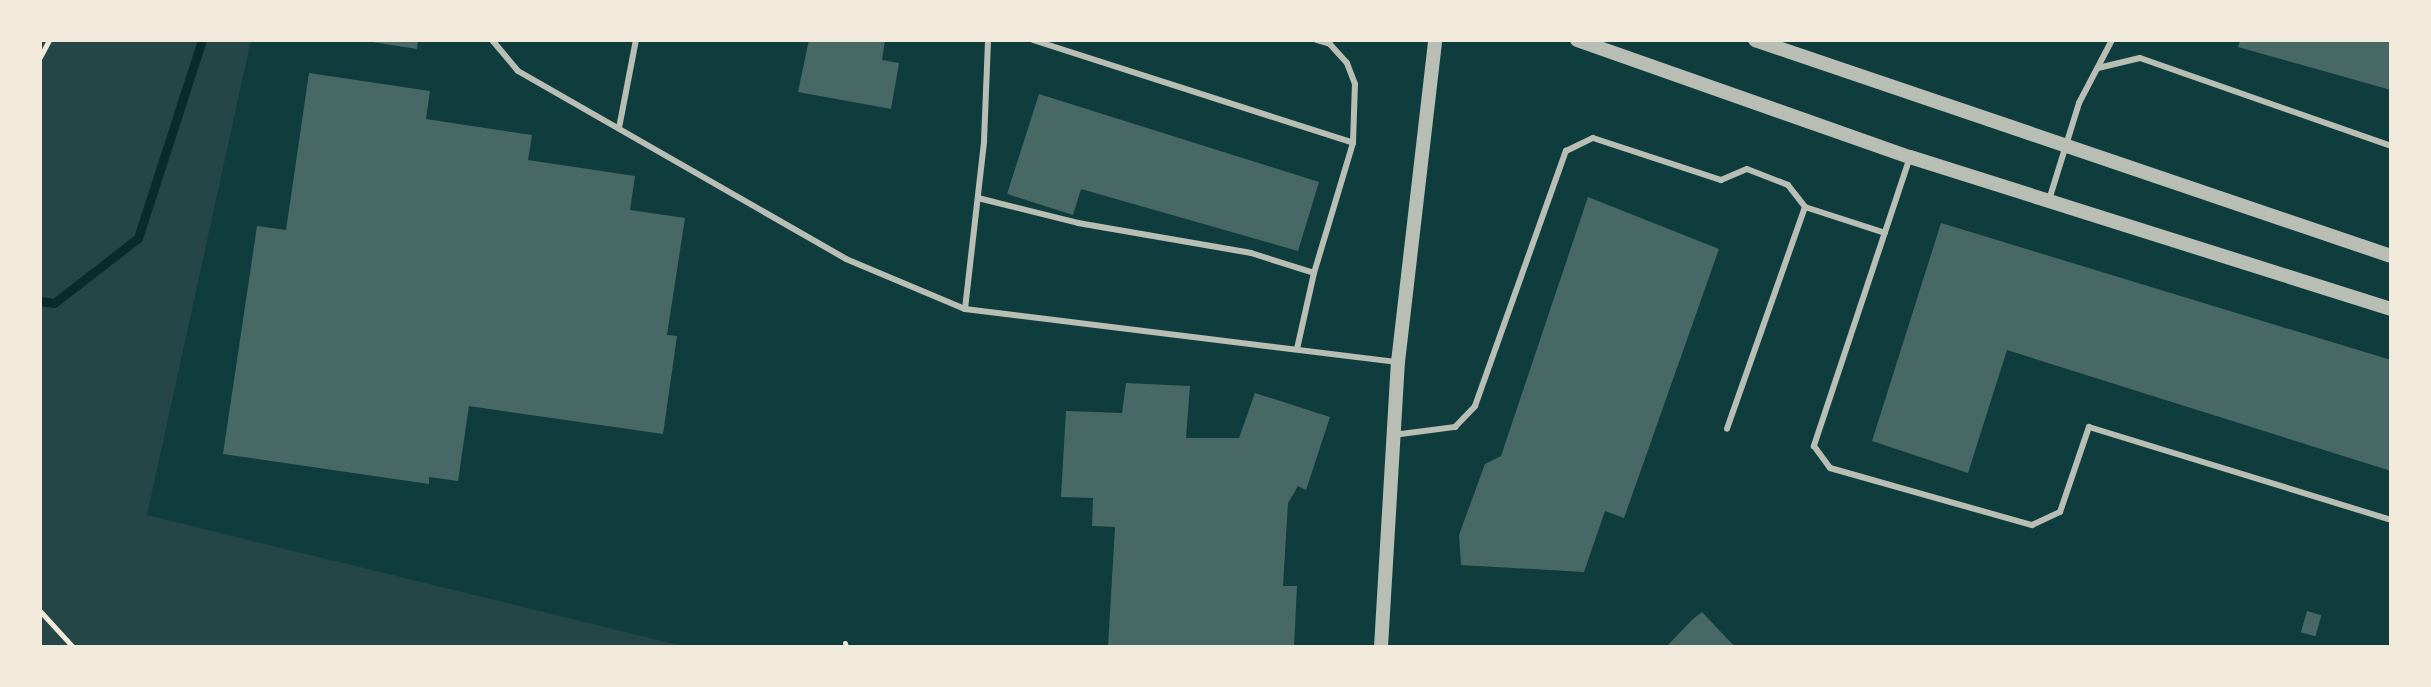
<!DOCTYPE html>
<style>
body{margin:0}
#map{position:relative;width:2431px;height:687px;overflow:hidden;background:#0f3d3e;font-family:"Public Sans",sans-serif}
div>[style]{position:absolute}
.green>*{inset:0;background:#244646}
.stream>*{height:9px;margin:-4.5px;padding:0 4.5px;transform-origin:4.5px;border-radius:4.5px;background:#0a2a2b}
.building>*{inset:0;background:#486865;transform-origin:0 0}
.path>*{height:5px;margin:-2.5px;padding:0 2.5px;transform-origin:2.5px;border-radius:2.5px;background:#f1e9da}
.service>*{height:6px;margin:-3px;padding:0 3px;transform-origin:3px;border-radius:3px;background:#b8beb3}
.tertiary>*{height:14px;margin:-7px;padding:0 7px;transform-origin:7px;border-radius:7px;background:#b8beb3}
span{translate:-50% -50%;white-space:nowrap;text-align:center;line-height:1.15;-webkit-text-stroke:6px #f1e9da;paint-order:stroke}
.frame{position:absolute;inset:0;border:42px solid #f1e9da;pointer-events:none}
</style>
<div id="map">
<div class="green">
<div style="clip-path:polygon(40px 40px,251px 40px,147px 515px,687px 647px,40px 647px)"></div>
</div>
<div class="stream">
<div style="left:40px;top:301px;width:14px;rotate:8deg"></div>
<div style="left:54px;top:303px;width:106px;rotate:-37.7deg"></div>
<div style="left:138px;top:238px;width:208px;rotate:-72.1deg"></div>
</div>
<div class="building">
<div style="clip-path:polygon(360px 40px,418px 40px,417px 49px)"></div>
<div style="clip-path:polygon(809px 40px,885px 40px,882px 60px,899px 63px,891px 109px,798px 92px)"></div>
<div style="clip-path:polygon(2240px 40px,2391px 40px,2391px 90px,2238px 47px)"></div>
<div style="clip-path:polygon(309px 73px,430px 91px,426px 119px,532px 135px,528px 160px,635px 176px,630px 210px,685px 218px,667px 335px,677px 336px,663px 434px,469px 406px,458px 481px,429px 477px,429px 484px,223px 454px,257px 226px,286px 230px)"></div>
<div style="clip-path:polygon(1039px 94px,1319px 182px,1298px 251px,1081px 189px,1073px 215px,1007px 194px)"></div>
<div style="clip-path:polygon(1588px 197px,1719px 249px,1624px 518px,1605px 511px,1584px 572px,1461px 565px,1459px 535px,1485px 464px,1501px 456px)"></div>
<div style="clip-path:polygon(1941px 223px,2391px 360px,2391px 471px,2007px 350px,1968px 473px,1872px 441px)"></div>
<div style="clip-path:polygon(1126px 383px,1190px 386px,1186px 438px,1239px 438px,1255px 393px,1330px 417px,1306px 490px,1298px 486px,1288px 503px,1283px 586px,1297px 586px,1294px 647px,1108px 647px,1115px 527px,1092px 526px,1093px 498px,1061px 497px,1066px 411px,1122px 413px)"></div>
<div style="left:2307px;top:611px;width:15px;height:22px;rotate:16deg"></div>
<div style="clip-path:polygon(1702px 612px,1735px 647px,1666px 647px,1693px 619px)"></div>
</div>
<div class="path">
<div style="left:40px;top:57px;width:19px;rotate:-62deg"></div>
<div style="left:40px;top:611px;width:49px;rotate:47.5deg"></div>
<div style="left:845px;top:643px;width:4px;rotate:76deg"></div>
</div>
<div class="service">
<div style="left:492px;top:40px;width:40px;rotate:50deg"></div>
<div style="left:518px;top:71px;width:378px;rotate:29.8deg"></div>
<div style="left:846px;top:259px;width:129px;rotate:22.8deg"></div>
<div style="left:965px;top:309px;width:436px;rotate:7deg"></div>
<div style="left:1033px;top:40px;width:336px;rotate:17.8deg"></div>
<div style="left:2098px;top:68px;width:43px;rotate:-13.4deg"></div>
<div style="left:2140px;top:58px;width:266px;rotate:19.3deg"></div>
<div style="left:619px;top:128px;width:90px;rotate:-79.1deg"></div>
<div style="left:1910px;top:157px;width:305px;rotate:108.4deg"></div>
<div style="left:1814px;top:446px;width:27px;rotate:54deg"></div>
<div style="left:1830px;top:468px;width:210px;rotate:15.8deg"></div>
<div style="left:2032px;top:525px;width:31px;rotate:-25deg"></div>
<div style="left:2060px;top:512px;width:90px;rotate:-71.2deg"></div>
<div style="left:2089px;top:427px;width:316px;rotate:17.1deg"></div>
<div style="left:978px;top:198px;width:103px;rotate:14deg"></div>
<div style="left:1078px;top:223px;width:176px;rotate:9.8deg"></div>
<div style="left:1251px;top:253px;width:66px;rotate:17.6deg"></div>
<div style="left:1314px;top:273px;width:136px;rotate:-73.3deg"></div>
<div style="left:1353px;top:143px;width:59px;rotate:-88.1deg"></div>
<div style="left:1355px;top:84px;width:22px;rotate:-111deg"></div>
<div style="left:1347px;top:63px;width:25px;rotate:-132deg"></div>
<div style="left:1330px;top:44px;width:14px;rotate:-163deg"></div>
<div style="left:2049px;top:200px;width:102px;rotate:-72.8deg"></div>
<div style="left:2079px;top:103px;width:71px;rotate:-62.4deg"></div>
<div style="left:1805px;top:207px;width:84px;rotate:18deg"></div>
<div style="left:965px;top:309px;width:169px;rotate:-83.5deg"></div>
<div style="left:984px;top:141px;width:101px;rotate:-87.7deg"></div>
<div style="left:1297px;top:349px;width:78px;rotate:-77.4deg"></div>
<div style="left:1393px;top:435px;width:63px;rotate:-7.4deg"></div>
<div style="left:1455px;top:427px;width:29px;rotate:-46deg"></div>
<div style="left:1475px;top:406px;width:271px;rotate:-70.4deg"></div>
<div style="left:1566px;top:151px;width:30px;rotate:-26deg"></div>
<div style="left:1593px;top:138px;width:135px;rotate:18.2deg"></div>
<div style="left:1721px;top:180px;width:28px;rotate:-23deg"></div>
<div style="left:1747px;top:169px;width:44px;rotate:21.3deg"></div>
<div style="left:1788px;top:185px;width:28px;rotate:52deg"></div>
<div style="left:1805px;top:207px;width:235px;rotate:109.4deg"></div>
</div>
<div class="tertiary">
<div style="left:1577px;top:40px;width:353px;rotate:19.4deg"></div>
<div style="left:1910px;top:157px;width:504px;rotate:17.54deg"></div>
<div style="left:1755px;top:40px;width:672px;rotate:18.76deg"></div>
<div style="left:1381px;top:647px;width:286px;rotate:-86.6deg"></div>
<div style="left:1398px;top:362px;width:324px;rotate:-83.4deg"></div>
</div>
<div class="frame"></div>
</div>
